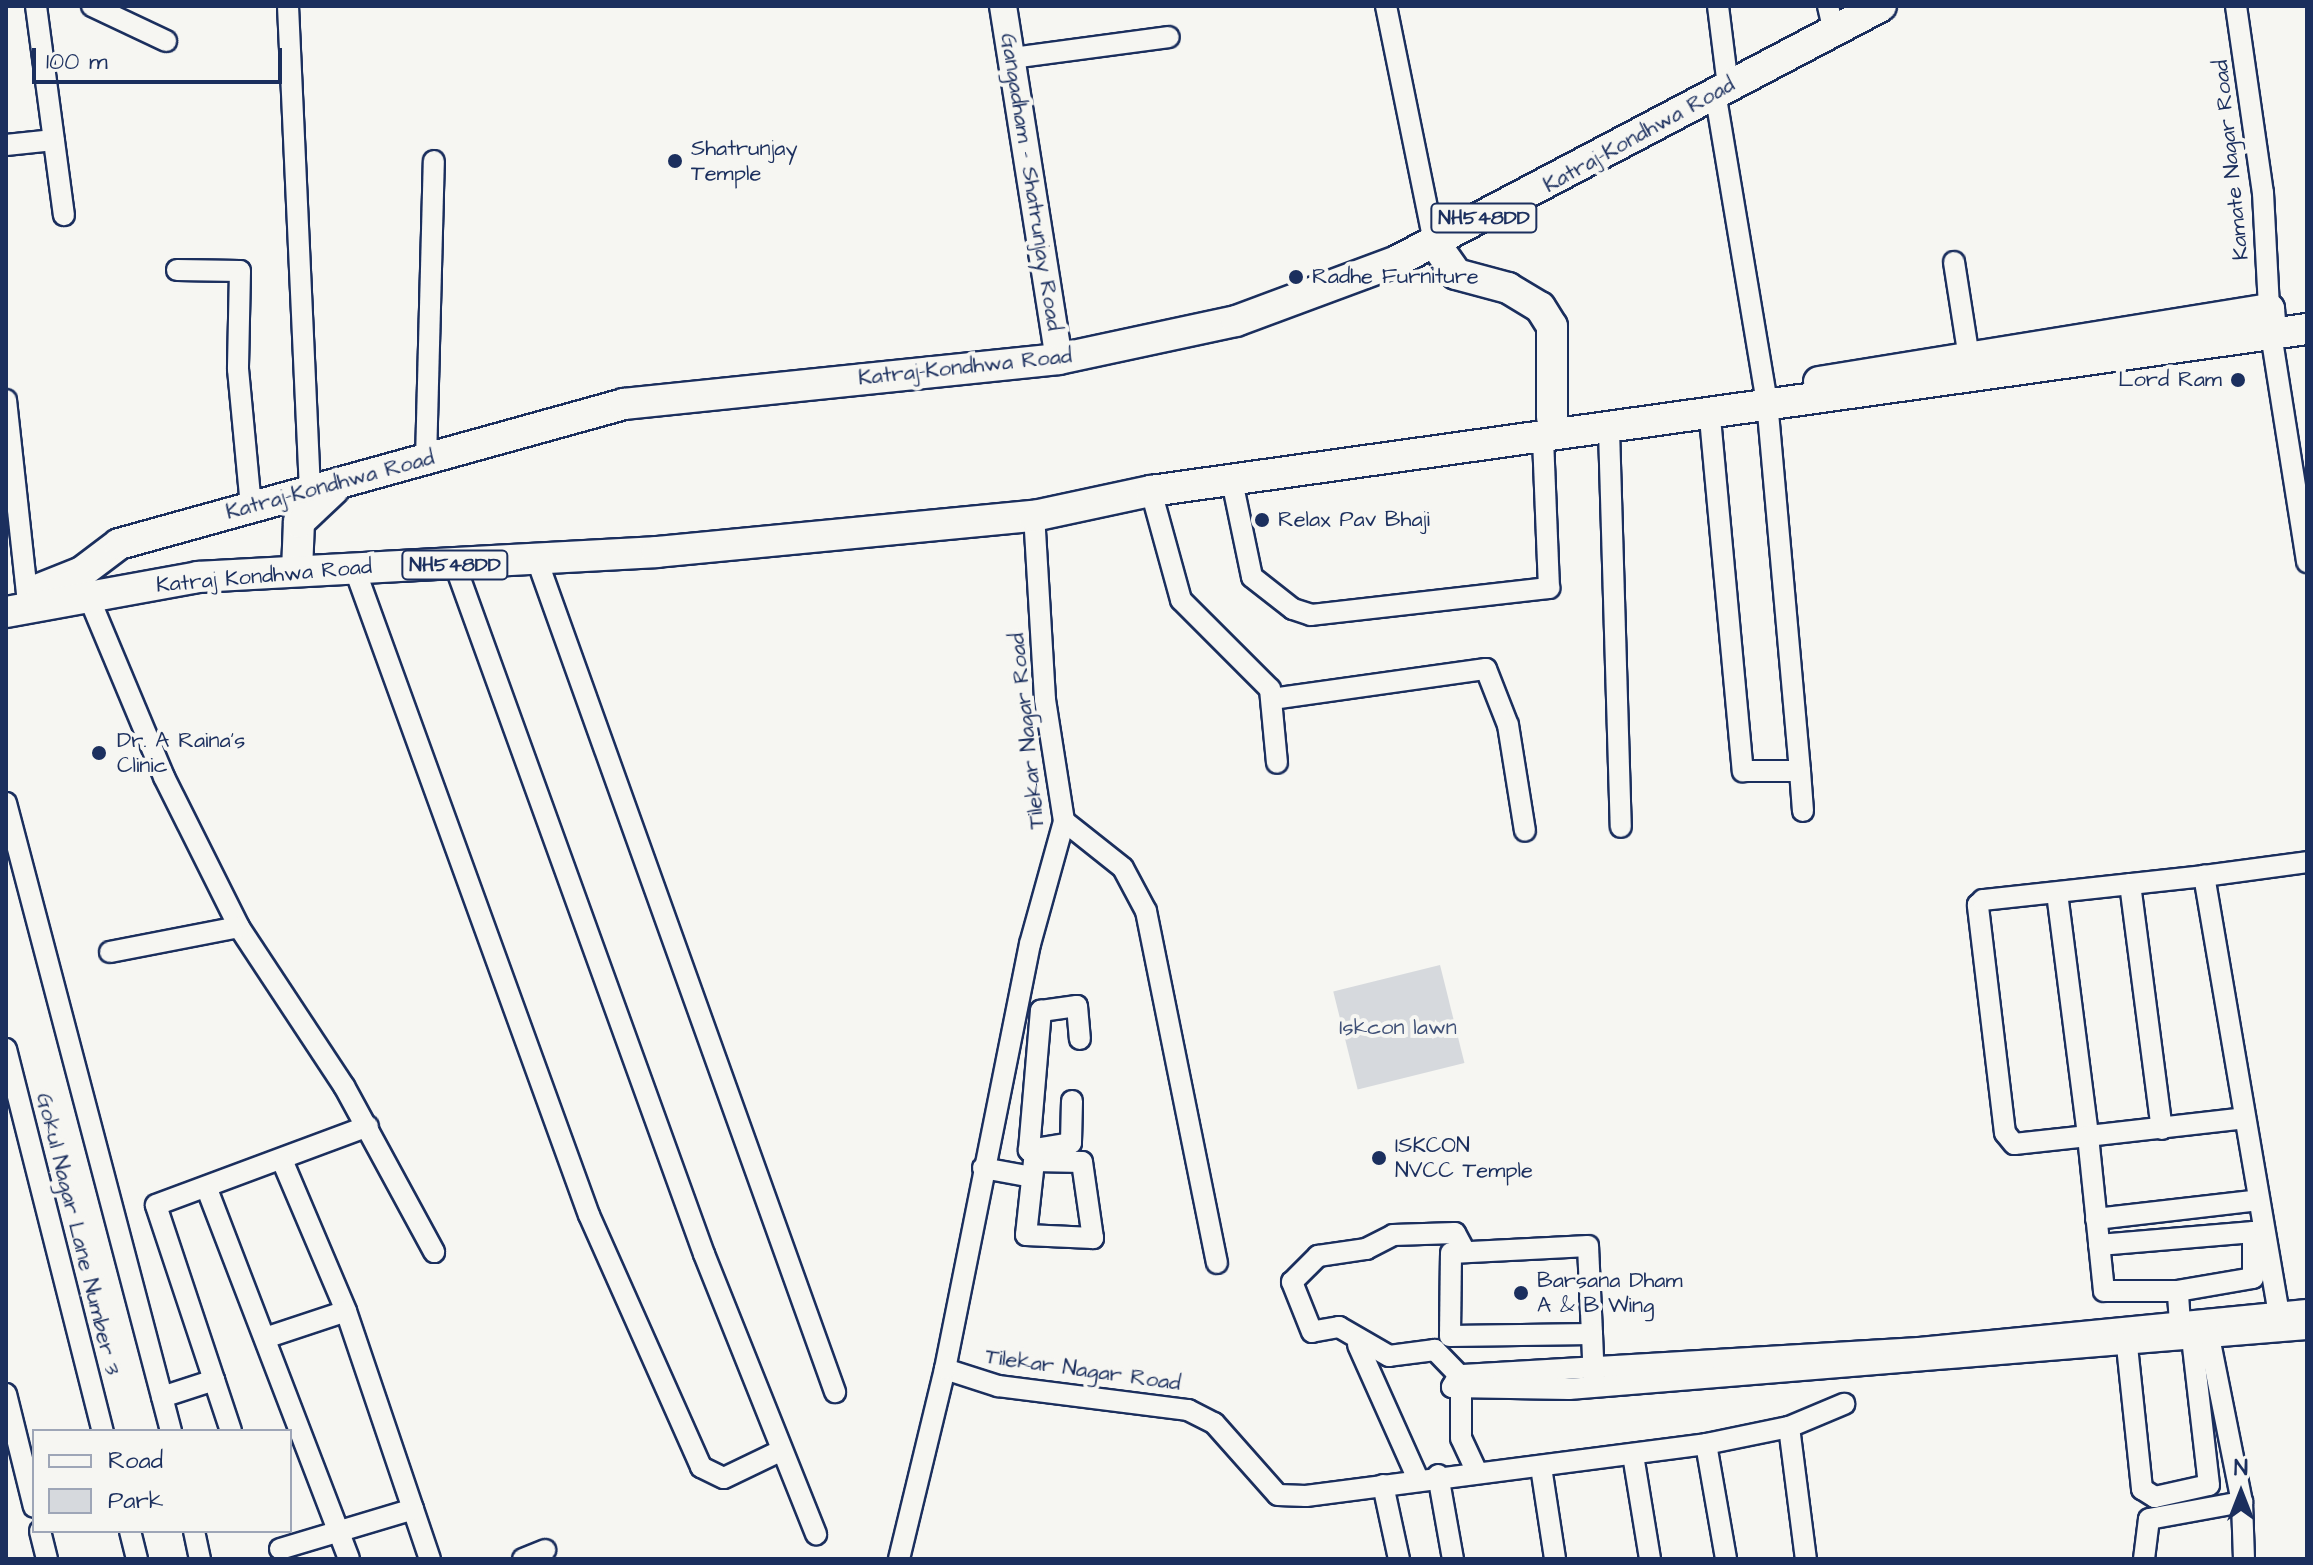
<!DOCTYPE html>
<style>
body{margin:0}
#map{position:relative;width:2313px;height:1565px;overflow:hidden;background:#f6f6f2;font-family:"Architects Daughter",sans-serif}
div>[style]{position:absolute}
.green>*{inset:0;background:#d6d9dd;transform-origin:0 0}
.roads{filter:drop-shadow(2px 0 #1b2f5e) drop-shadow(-2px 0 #1b2f5e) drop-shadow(0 2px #1b2f5e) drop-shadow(0 -2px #1b2f5e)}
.minor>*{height:20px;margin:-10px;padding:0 10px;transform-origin:10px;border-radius:10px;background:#f6f6f2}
.major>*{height:26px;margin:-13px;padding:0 13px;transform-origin:13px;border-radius:13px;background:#f6f6f2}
.highway>*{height:30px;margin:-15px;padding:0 15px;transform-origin:15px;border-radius:15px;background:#f6f6f2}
.dots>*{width:22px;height:22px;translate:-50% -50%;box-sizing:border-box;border:4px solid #f6f6f2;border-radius:50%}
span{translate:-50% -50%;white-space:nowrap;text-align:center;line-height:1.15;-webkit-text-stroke:8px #f6f6f2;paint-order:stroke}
.shield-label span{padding:2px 6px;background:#f6f6f2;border:2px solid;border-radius:6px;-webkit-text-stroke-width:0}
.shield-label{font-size:20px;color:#1b2f5e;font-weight:700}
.street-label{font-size:22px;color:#1b2f5e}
.poi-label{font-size:22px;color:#1b2f5e}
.left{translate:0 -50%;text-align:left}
.right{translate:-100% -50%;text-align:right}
.park-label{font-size:22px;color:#405177}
.frame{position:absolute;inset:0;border:8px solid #1b2f5e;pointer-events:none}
.legend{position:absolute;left:32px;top:1429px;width:260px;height:104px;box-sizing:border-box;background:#f6f6f2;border:2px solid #9ea6b7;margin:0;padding:10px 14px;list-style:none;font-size:24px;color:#1b2f5e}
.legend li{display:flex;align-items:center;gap:16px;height:40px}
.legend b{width:40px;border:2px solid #9ea6b7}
.north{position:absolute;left:2201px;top:1453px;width:80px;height:80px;-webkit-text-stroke:6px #f6f6f2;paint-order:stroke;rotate:0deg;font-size:22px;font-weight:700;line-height:32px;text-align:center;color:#1b2f5e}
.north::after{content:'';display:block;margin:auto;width:28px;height:36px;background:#1b2f5e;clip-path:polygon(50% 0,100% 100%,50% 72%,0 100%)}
.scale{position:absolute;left:32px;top:48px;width:250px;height:36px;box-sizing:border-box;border:4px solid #1b2f5e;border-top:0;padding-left:10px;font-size:24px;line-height:28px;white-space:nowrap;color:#1b2f5e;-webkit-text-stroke:6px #f6f6f2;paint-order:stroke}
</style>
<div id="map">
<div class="green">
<div style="left:1440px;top:965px;width:101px;height:110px;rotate:76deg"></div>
</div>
<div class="roads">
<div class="minor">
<div style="left:36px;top:6px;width:211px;rotate:82.4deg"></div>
<div style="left:92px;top:6px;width:82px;rotate:25.3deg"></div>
<div style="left:288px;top:6px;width:486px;rotate:87.4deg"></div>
<div style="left:1386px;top:6px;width:241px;rotate:78.5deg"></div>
<div style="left:1718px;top:6px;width:81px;rotate:82.9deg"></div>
<div style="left:1828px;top:6px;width:26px;rotate:77deg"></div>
<div style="left:2236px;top:6px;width:189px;rotate:81.8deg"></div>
<div style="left:2263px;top:193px;width:116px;rotate:87deg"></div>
<div style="left:1012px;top:58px;width:158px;rotate:-7.6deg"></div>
<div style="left:1715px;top:92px;width:303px;rotate:80.5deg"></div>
<div style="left:6px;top:145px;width:48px;rotate:-5.9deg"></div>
<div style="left:1954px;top:262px;width:97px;rotate:81.1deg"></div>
<div style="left:177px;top:270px;width:63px;rotate:0.9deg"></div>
<div style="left:240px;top:271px;width:98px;rotate:91.2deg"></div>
<div style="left:238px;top:369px;width:139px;rotate:84.6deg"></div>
<div style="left:2271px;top:334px;width:231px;rotate:81deg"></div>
<div style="left:6px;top:400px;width:194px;rotate:83.8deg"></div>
<div style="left:1710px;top:418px;width:355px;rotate:84.7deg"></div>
<div style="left:1743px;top:771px;width:57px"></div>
<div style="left:1800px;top:771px;width:362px;rotate:-95.1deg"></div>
<div style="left:1609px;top:430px;width:397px;rotate:88.3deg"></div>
<div style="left:426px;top:460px;width:299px;rotate:-88.5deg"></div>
<div style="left:1232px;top:481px;width:98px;rotate:78.2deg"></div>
<div style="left:1252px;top:577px;width:52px;rotate:38deg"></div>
<div style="left:1293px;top:609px;width:19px;rotate:18deg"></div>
<div style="left:1311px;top:615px;width:240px;rotate:-6.5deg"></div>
<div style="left:1549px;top:588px;width:151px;rotate:-92.3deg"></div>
<div style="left:1151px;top:491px;width:113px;rotate:74.6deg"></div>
<div style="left:1181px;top:600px;width:126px;rotate:45deg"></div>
<div style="left:1270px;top:689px;width:74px;rotate:84.6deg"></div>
<div style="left:537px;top:560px;width:884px;rotate:70.29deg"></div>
<div style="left:455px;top:565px;width:733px;rotate:70.13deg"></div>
<div style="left:704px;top:1254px;width:302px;rotate:68.2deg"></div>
<div style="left:354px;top:567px;width:689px;rotate:70.07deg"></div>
<div style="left:589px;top:1215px;width:276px;rotate:66deg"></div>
<div style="left:701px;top:1467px;width:25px;rotate:26deg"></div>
<div style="left:724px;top:1478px;width:60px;rotate:-25.7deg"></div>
<div style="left:85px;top:588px;width:205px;rotate:67.3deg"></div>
<div style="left:164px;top:777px;width:168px;rotate:63.4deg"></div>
<div style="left:239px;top:927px;width:191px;rotate:56.6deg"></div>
<div style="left:344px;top:1086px;width:189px;rotate:61.5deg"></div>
<div style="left:1272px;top:699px;width:216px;rotate:-8deg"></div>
<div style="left:1486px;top:669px;width:60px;rotate:68.6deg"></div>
<div style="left:1508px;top:725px;width:107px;rotate:80.9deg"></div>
<div style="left:1800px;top:771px;width:40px;rotate:85.7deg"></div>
<div style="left:6px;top:803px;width:649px;rotate:75.28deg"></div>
<div style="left:1064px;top:821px;width:75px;rotate:38.5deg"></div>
<div style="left:1123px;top:868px;width:49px;rotate:61.9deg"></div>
<div style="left:1146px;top:911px;width:359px;rotate:78.6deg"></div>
<div style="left:2130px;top:884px;width:247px;rotate:82.6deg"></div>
<div style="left:2057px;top:893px;width:245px;rotate:82.7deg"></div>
<div style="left:2088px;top:1136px;width:74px;rotate:173.8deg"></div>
<div style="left:2014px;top:1144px;width:14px;rotate:-129deg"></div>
<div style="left:2005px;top:1133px;width:230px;rotate:-96.8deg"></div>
<div style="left:1978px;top:905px;width:7px;rotate:-45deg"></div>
<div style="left:1983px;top:900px;width:222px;rotate:-6.2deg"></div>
<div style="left:110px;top:952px;width:131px;rotate:-11deg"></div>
<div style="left:6px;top:1049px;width:394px;rotate:75.8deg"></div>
<div style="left:1072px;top:1101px;width:42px;rotate:91.4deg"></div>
<div style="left:1071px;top:1143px;width:43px;rotate:170.5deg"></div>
<div style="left:1029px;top:1150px;width:140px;rotate:-85.1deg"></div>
<div style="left:1041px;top:1011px;width:36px;rotate:-8deg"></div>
<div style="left:1077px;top:1006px;width:33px;rotate:85deg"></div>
<div style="left:282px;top:1160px;width:164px;rotate:67deg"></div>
<div style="left:346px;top:1311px;width:262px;rotate:71.3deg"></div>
<div style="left:1034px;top:1161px;width:48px;rotate:1.2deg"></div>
<div style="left:1082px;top:1162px;width:77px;rotate:81.8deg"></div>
<div style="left:1093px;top:1238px;width:67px;rotate:-177.4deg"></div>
<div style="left:1026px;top:1235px;width:74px;rotate:-83.8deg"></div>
<div style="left:983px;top:1168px;width:50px;rotate:10.4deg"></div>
<div style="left:207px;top:1189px;width:396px;rotate:69deg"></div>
<div style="left:2096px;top:1219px;width:164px;rotate:-6.6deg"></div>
<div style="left:2099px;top:1245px;width:155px;rotate:-4.8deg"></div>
<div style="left:2253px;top:1232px;width:46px;rotate:90deg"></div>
<div style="left:2253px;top:1278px;width:76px;rotate:170.2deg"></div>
<div style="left:2307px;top:1310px;width:390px;rotate:174.4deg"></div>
<div style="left:1919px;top:1348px;width:461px;rotate:176.6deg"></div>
<div style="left:1459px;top:1375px;width:14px;rotate:120deg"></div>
<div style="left:1452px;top:1387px;width:117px;rotate:1deg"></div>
<div style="left:1569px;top:1389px;width:740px;rotate:-4.65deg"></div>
<div style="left:2180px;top:1323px;width:32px;rotate:-94deg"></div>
<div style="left:2178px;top:1291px;width:74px;rotate:180deg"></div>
<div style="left:2104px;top:1291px;width:156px;rotate:-95.9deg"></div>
<div style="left:2088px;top:1136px;width:158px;rotate:-6.5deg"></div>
<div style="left:2281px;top:1326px;width:457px;rotate:-99.7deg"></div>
<div style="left:2204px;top:876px;width:104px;rotate:-7.7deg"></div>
<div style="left:1592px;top:1334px;width:88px;rotate:-92.6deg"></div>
<div style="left:1588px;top:1246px;width:137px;rotate:177.1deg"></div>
<div style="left:1451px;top:1253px;width:83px;rotate:90.7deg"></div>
<div style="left:1450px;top:1336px;width:142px;rotate:-0.8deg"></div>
<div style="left:1592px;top:1334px;width:48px;rotate:87.6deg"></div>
<div style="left:2209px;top:1337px;width:168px;rotate:78.7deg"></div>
<div style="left:2242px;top:1502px;width:57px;rotate:88deg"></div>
<div style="left:265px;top:1338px;width:85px;rotate:-18.4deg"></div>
<div style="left:1358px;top:1345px;width:147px;rotate:65.9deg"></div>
<div style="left:2127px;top:1346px;width:144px;rotate:84deg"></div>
<div style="left:2142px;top:1489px;width:15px;rotate:32deg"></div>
<div style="left:2155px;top:1497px;width:55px;rotate:-12.5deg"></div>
<div style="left:2209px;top:1485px;width:147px;rotate:-96.6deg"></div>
<div style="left:945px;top:1369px;width:56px;rotate:17.8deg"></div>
<div style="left:998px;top:1386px;width:192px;rotate:7.2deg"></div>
<div style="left:1188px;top:1410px;width:29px;rotate:27deg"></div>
<div style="left:1214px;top:1423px;width:96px;rotate:48.4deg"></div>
<div style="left:1278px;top:1495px;width:28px;rotate:2deg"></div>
<div style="left:1306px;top:1496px;width:403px;rotate:-7.4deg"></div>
<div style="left:1706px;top:1444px;width:85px;rotate:-11.6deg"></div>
<div style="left:1789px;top:1427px;width:60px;rotate:-22.7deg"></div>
<div style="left:1459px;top:1375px;width:35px;rotate:-134deg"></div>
<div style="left:1435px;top:1350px;width:46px;rotate:172.6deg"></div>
<div style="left:1389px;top:1356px;width:58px;rotate:-149.9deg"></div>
<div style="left:1339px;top:1327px;width:27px;rotate:170deg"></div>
<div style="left:1312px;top:1332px;width:54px;rotate:-111.8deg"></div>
<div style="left:1292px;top:1282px;width:37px;rotate:-45deg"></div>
<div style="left:1318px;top:1256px;width:49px;rotate:-8.3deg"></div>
<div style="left:1366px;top:1249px;width:30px;rotate:-27deg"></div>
<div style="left:1393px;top:1235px;width:62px;rotate:-1.8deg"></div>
<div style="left:1455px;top:1233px;width:21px;rotate:62deg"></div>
<div style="left:1461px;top:1391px;width:47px;rotate:90deg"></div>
<div style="left:1461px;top:1438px;width:38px;rotate:65deg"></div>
<div style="left:6px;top:1394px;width:116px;rotate:76.1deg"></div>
<div style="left:162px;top:1397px;width:55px;rotate:-18.1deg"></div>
<div style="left:1789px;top:1427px;width:133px;rotate:82.7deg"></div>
<div style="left:231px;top:1431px;width:238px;rotate:-108.4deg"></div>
<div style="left:156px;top:1205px;width:226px;rotate:-20.4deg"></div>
<div style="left:1706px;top:1444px;width:117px;rotate:80.1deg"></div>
<div style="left:1633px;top:1455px;width:105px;rotate:80.7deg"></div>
<div style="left:1541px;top:1467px;width:93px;rotate:81.3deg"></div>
<div style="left:1438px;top:1475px;width:85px;rotate:79.9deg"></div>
<div style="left:1383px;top:1485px;width:76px;rotate:77.8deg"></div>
<div style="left:40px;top:1531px;width:29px;rotate:76deg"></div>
<div style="left:130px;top:1531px;width:29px;rotate:76deg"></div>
<div style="left:194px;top:1531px;width:29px;rotate:78deg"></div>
<div style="left:280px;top:1549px;width:139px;rotate:-16.7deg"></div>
<div style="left:523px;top:1559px;width:24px;rotate:-22deg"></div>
<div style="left:899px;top:1559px;width:195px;rotate:-76.4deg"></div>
<div style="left:945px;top:1369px;width:433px;rotate:-78.7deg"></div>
<div style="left:1030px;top:944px;width:128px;rotate:-74.5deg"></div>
<div style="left:1064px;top:821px;width:123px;rotate:-98.9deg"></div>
<div style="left:1045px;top:699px;width:183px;rotate:-93.4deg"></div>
<div style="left:2144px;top:1559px;width:40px;rotate:-82.9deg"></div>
<div style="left:2149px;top:1519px;width:95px;rotate:-10.4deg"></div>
</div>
<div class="major">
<div style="left:1003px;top:6px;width:357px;rotate:81deg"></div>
</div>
<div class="highway">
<div style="left:1434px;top:242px;width:39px;rotate:55deg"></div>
<div style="left:1456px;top:274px;width:54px;rotate:15.1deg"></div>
<div style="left:1508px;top:288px;width:37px;rotate:31deg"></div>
<div style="left:1540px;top:307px;width:22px;rotate:58deg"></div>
<div style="left:1552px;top:326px;width:91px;rotate:90deg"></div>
<div style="left:1819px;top:382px;width:456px;rotate:-9.2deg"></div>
<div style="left:2269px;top:309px;width:25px;rotate:85deg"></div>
<div style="left:297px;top:571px;width:49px;rotate:-87.7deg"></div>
<div style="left:299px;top:522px;width:48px;rotate:-43.3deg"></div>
<div style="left:32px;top:592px;width:54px;rotate:-21.8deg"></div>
<div style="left:82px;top:572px;width:46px;rotate:-37.1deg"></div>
<div style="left:119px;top:544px;width:524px;rotate:-15.49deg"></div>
<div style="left:624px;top:404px;width:437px;rotate:-5.9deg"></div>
<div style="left:1059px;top:359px;width:181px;rotate:-12.1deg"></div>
<div style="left:1236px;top:321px;width:172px;rotate:-20.4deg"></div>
<div style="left:1397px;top:261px;width:547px;rotate:-27.78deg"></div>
<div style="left:6px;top:612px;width:195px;rotate:-10.3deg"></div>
<div style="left:198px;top:577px;width:460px;rotate:-3.1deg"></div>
<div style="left:657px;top:552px;width:379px;rotate:-5.5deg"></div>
<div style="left:1034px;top:516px;width:120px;rotate:-12.1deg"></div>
<div style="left:1151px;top:491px;width:1167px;rotate:-7.98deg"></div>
</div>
</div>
<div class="dots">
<div style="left:675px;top:161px;background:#1b2f5e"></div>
<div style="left:1296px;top:277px;background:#1b2f5e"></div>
<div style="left:2238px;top:380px;background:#1b2f5e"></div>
<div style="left:1262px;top:520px;background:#1b2f5e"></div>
<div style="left:99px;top:753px;background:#1b2f5e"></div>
<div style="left:1379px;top:1158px;background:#1b2f5e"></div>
<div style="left:1521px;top:1293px;background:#1b2f5e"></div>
</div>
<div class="shield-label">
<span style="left:1484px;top:218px">NH548DD</span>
<span style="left:455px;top:565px">NH548DD</span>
</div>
<div class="street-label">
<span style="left:1639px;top:135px;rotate:-29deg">Katraj-Kondhwa Road</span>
<span style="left:2231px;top:160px;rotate:-96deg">Kamate Nagar Road</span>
<span style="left:1031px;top:182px;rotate:81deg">Gangadham - Shatrunjay Road</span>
<span style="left:965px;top:367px;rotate:-6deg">Katraj-Kondhwa Road</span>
<span style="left:330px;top:485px;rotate:-15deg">Katraj-Kondhwa Road</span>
<span style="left:264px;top:576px;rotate:-5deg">Katraj Kondhwa Road</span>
<span style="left:1027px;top:731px;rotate:-96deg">Tilekar Nagar Road</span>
<span style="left:78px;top:1234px;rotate:76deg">Gokul Nagar Lane Number 3</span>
<span style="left:1083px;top:1370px;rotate:8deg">Tilekar Nagar Road</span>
</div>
<div class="poi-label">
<span class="left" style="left:691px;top:161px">Shatrunjay<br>Temple</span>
<span class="left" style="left:1312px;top:277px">Radhe Furniture</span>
<span class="right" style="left:2222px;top:380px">Lord Ram</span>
<span class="left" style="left:1278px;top:520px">Relax Pav Bhaji</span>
<span class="left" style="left:117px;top:753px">Dr. A Raina's<br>Clinic</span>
<span class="left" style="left:1395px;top:1158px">ISKCON<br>NVCC Temple</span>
<span class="left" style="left:1537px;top:1293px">Barsana Dham<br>A &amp; B Wing</span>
</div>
<div class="park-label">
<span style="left:1398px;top:1028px">Iskcon lawn</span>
</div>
<div class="frame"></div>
<ul class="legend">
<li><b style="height:10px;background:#f6f6f2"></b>Road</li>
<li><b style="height:22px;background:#d6d9dd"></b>Park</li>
</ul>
<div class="north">N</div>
<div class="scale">100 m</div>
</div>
